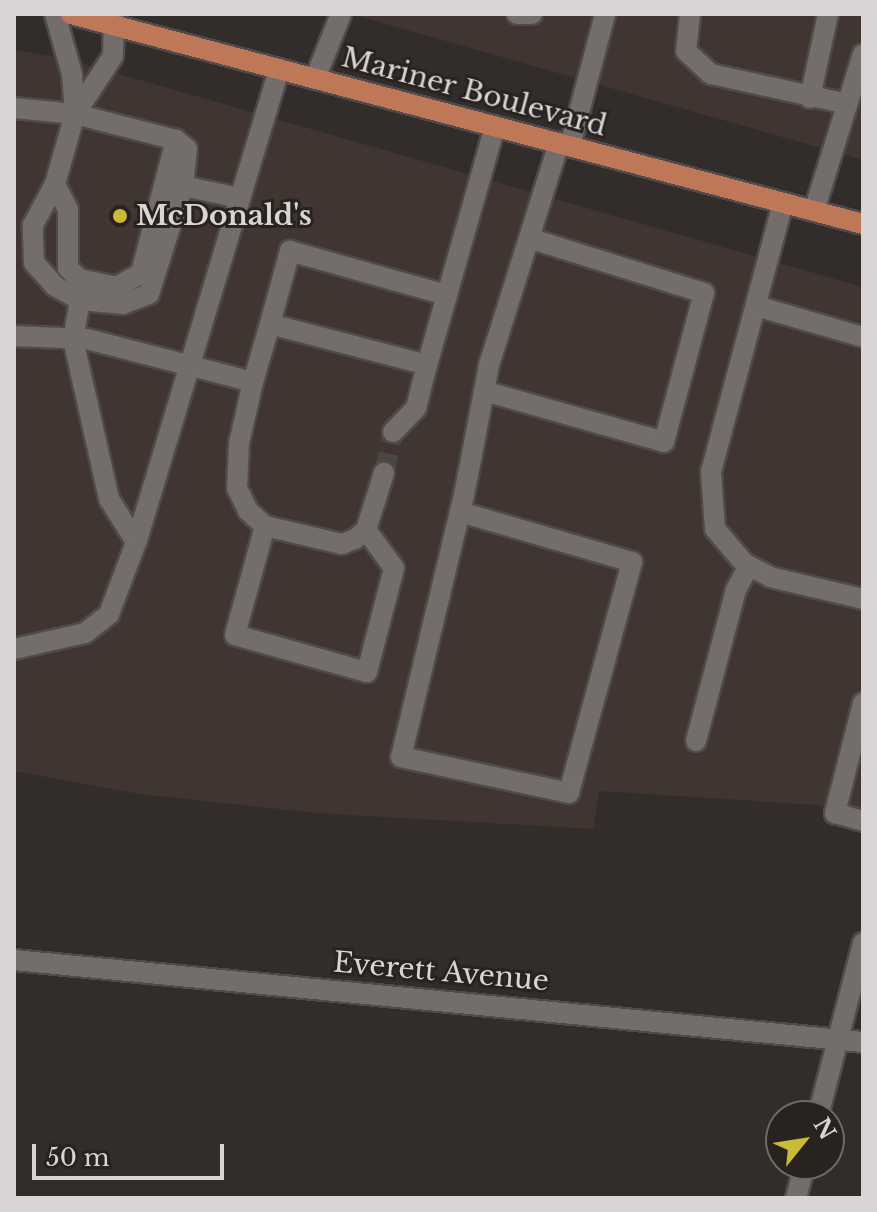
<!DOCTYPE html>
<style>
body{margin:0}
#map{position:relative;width:877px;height:1212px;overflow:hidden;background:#322d2b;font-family:"Libre Baskerville",serif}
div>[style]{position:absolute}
.built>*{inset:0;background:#403531}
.minor-tunnel>*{height:20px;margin-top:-10px;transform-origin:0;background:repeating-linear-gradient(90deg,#4b4644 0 20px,transparent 0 30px)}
.roads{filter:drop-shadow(2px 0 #4f4b4a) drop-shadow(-2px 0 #4f4b4a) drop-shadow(0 2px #4f4b4a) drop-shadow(0 -2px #4f4b4a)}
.minor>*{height:20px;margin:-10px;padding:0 10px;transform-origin:10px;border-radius:10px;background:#736d6b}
.major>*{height:20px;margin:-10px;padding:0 10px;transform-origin:10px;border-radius:10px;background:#be7757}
.dots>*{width:22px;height:22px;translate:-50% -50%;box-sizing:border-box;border:4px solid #282321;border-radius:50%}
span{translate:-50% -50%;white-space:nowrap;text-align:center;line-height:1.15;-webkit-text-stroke:6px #282321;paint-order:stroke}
.street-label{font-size:28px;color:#d9d5d4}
.poi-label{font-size:28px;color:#d9d5d4;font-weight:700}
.left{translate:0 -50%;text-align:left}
.frame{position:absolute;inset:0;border:16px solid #d9d5d4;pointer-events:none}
.north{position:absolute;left:765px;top:1100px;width:80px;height:80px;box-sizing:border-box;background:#282321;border:2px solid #6f6a69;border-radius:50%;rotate:60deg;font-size:22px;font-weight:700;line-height:32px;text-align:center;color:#d9d5d4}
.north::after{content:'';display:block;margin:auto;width:28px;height:36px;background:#c9ba3a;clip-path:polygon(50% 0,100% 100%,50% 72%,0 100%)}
.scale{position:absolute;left:32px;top:1144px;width:192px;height:36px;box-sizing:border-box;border:4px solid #d9d5d4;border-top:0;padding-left:10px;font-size:24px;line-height:28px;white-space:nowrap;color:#d9d5d4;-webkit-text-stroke:6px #282321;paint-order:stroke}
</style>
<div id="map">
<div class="built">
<div style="clip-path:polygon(351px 14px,863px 14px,863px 160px)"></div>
<div style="clip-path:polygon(14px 50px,66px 59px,863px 287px,863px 828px,818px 805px,599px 791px,593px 829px,317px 813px,139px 794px,14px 771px)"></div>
</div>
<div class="minor-tunnel">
<div style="left:384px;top:473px;width:42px;rotate:-77.6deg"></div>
</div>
<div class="roads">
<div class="minor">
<div style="left:55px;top:14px;width:62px;rotate:74.2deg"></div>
<div style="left:72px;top:74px;width:40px;rotate:85.7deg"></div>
<div style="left:75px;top:114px;width:69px;rotate:-56.8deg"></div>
<div style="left:113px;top:56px;width:42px;rotate:-88.6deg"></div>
<div style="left:517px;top:14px;width:15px"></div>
<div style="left:690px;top:14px;width:37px;rotate:96deg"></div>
<div style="left:686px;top:51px;width:34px;rotate:43deg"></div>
<div style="left:711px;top:74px;width:139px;rotate:12.4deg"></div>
<div style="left:315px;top:79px;width:70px;rotate:-68.2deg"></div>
<div style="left:810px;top:98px;width:86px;rotate:-77.9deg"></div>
<div style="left:14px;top:108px;width:61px;rotate:5.6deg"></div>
<div style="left:75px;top:114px;width:104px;rotate:14.4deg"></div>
<div style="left:176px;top:140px;width:14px;rotate:39deg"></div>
<div style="left:187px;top:149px;width:37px;rotate:96deg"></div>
<div style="left:183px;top:186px;width:113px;rotate:107.5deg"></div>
<div style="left:149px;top:294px;width:28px;rotate:159deg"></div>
<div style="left:123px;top:304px;width:43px;rotate:-174.7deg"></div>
<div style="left:80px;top:300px;width:29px;rotate:-151deg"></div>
<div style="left:55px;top:286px;width:31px;rotate:-132deg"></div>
<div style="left:34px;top:263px;width:38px;rotate:-92deg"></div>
<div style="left:33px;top:225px;width:47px;rotate:-61.8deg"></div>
<div style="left:55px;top:184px;width:73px;rotate:-74.1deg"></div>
<div style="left:570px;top:146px;width:137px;rotate:-75.1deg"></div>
<div style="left:55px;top:184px;width:29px;rotate:63deg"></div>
<div style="left:68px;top:210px;width:58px;rotate:90deg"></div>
<div style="left:68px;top:268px;width:16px;rotate:45deg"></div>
<div style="left:79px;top:279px;width:39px;rotate:12deg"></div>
<div style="left:117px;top:287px;width:28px;rotate:-30deg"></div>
<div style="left:141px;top:273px;width:138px;rotate:-75.3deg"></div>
<div style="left:183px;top:186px;width:58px;rotate:11.9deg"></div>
<div style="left:783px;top:203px;width:278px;rotate:105deg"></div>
<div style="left:711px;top:471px;width:58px;rotate:86.1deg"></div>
<div style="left:715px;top:529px;width:46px;rotate:49.4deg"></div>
<div style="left:745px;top:564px;width:28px;rotate:27deg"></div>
<div style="left:770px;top:577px;width:96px;rotate:13.3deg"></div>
<div style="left:814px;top:211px;width:164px;rotate:-72.7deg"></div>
<div style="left:80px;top:300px;width:40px;rotate:100deg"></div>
<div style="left:73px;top:339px;width:164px;rotate:77.3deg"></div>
<div style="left:109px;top:499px;width:51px;rotate:57.9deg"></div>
<div style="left:756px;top:306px;width:111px;rotate:16.2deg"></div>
<div style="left:270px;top:324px;width:76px;rotate:-74.7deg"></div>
<div style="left:290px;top:251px;width:163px;rotate:15.7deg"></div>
<div style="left:14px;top:336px;width:73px;rotate:2.4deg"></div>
<div style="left:87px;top:339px;width:171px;rotate:14.5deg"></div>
<div style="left:253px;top:382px;width:60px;rotate:-73.7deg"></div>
<div style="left:270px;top:324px;width:162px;rotate:14.6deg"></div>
<div style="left:427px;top:365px;width:248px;rotate:-74.1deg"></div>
<div style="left:253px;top:382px;width:63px;rotate:102.9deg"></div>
<div style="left:239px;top:443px;width:45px;rotate:92.5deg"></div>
<div style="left:237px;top:488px;width:25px;rotate:64deg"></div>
<div style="left:248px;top:511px;width:23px;rotate:41deg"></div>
<div style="left:265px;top:526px;width:79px;rotate:13.2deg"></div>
<div style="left:342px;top:544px;width:14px;rotate:-21deg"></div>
<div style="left:355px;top:539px;width:14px;rotate:-39deg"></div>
<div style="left:366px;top:530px;width:60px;rotate:-72.5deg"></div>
<div style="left:484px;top:391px;width:187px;rotate:15.8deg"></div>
<div style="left:664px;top:442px;width:154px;rotate:-75deg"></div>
<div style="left:704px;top:293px;width:183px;rotate:-162.6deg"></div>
<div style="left:393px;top:432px;width:33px;rotate:-46deg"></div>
<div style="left:416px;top:408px;width:44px;rotate:-75.7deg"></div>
<div style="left:460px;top:512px;width:179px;rotate:16.2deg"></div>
<div style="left:632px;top:562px;width:239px;rotate:105.3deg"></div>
<div style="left:569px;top:793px;width:172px;rotate:-167.9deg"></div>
<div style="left:401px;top:757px;width:252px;rotate:-76.5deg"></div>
<div style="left:460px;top:512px;width:17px;rotate:-77deg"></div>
<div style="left:464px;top:495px;width:20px;rotate:-79deg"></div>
<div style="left:468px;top:475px;width:112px;rotate:-79.2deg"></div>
<div style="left:489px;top:365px;width:233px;rotate:-72.5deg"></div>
<div style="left:265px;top:526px;width:113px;rotate:105.4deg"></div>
<div style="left:235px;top:635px;width:137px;rotate:15.7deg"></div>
<div style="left:367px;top:672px;width:107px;rotate:-75.4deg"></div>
<div style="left:394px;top:568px;width:47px;rotate:-126.4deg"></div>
<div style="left:14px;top:649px;width:73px;rotate:-12.7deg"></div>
<div style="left:85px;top:633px;width:31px;rotate:-38deg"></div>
<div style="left:109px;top:614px;width:79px;rotate:-69.3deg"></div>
<div style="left:137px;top:540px;width:492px;rotate:-73.2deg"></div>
<div style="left:863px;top:703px;width:114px;rotate:104.3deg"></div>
<div style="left:835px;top:813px;width:29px;rotate:16deg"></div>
<div style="left:696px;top:741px;width:156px;rotate:-75.2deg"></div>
<div style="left:736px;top:590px;width:27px;rotate:-62deg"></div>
<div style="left:14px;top:960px;width:853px;rotate:5.52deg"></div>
<div style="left:818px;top:1116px;width:179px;rotate:-75.4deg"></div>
<div style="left:796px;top:1198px;width:35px;rotate:-75deg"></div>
</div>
<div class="major">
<div style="left:71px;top:14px;width:819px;rotate:14.85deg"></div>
</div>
</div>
<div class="dots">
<div style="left:120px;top:216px;background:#c9ba3a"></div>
</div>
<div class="street-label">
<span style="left:474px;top:92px;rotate:15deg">Mariner Boulevard</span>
<span style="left:441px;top:972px;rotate:5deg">Everett Avenue</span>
</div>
<div class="poi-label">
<span class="left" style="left:136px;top:216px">McDonald's</span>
</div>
<div class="frame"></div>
<div class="north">N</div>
<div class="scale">50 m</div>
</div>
